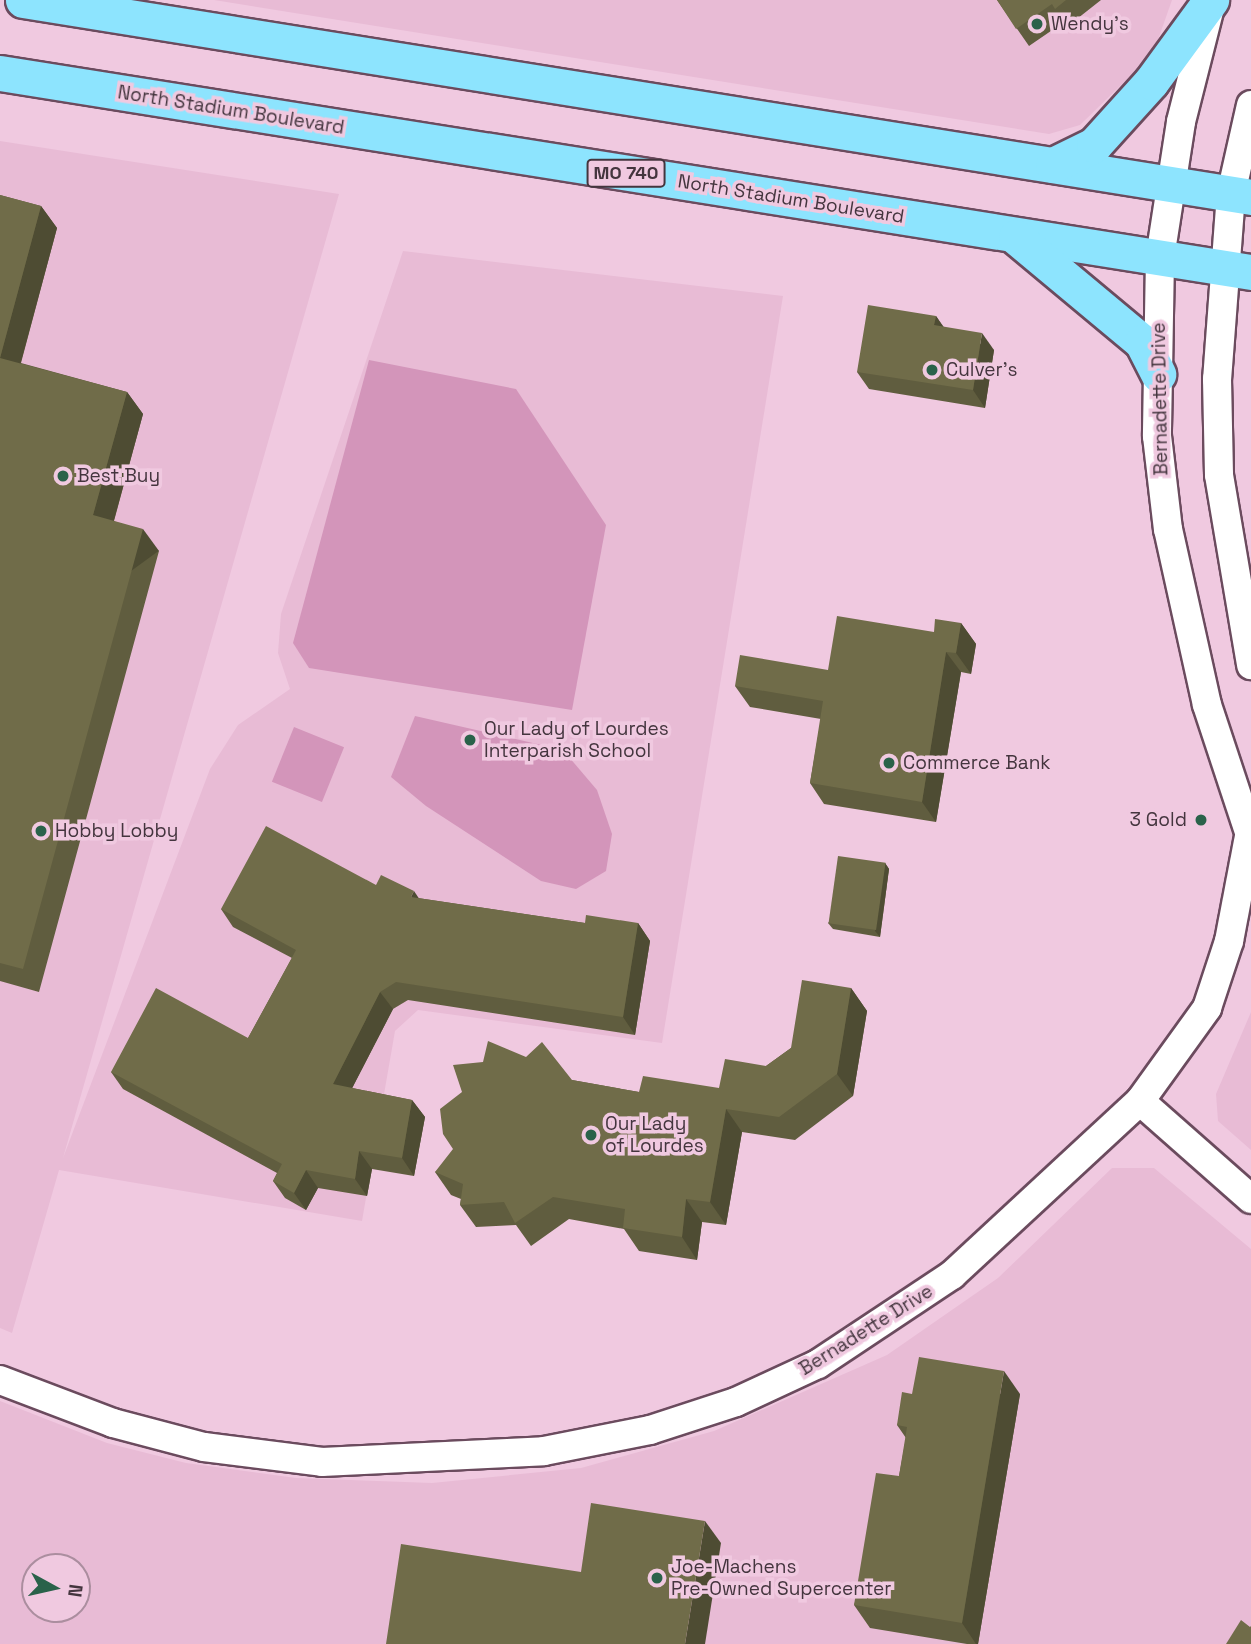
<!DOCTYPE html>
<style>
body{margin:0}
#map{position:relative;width:1251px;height:1644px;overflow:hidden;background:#f0c9e0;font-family:"Space Grotesk",sans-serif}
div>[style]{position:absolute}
.built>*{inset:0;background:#e8bbd5}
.green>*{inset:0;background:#d395ba;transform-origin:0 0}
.roads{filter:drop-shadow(2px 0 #6b4b5e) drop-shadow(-2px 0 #6b4b5e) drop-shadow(0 2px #6b4b5e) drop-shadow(0 -2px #6b4b5e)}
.minor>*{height:28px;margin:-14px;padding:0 14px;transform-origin:14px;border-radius:14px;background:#fff}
.major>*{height:35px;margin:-17.5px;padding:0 17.5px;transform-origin:17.5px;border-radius:17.5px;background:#8de4fe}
.wall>*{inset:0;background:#605d3f}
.shaded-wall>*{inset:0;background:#4e4c33;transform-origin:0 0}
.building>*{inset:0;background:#706c49;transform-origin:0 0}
.dots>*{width:19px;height:19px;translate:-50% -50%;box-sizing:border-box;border:4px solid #f0c9e0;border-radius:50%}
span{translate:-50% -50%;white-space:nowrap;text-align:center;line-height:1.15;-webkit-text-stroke:7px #f0c9e0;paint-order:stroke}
.shield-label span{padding:2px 5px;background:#f0c9e0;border:2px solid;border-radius:5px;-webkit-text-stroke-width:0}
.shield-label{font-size:18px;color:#44353e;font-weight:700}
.poi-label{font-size:19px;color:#44353e}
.left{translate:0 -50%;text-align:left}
.right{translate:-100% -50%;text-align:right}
.street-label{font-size:19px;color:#44353e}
.north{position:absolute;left:21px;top:1553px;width:70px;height:70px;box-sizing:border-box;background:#f0c9e0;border:2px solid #ab8e9f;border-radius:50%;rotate:98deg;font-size:19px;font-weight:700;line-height:28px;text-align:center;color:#44353e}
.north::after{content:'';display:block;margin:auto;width:24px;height:32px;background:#2a624a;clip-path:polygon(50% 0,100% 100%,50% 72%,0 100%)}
</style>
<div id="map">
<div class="built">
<div style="clip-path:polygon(214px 0,1172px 0,1153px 54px,1080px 125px,1049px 134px)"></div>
<div style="clip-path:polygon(0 141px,339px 194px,63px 1158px,210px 769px,238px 725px,290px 689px,278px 653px,281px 614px,403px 251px,783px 296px,662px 1043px,418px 1010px,395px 1031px,362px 1221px,59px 1170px,12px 1333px,0 1328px)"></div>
<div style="clip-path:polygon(1251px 1012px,1251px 1150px,1218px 1121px,1216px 1094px)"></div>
<div style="clip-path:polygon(evenodd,1112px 1168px,1154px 1168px,1251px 1249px,1251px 1644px,0 1644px,0 1401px,107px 1443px,186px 1463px,296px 1478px,432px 1483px,581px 1468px,714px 1431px,887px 1355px,998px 1278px,1112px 1168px,35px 1567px,77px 1567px,77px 1609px,35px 1609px,35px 1567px)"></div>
</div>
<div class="green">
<div style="clip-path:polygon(369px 360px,516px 389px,606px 525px,572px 710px,309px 668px,293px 643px)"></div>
<div style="clip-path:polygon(415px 716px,563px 750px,597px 790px,612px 834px,606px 871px,576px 889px,541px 881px,426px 806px,391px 777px)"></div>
<div style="left:294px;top:727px;width:54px;height:59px;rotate:22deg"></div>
</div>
<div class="roads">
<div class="minor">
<div style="left:1209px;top:11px;width:114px;rotate:104.2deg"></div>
<div style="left:1181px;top:122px;width:138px;rotate:98.8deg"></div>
<div style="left:1160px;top:258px;width:178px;rotate:91deg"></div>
<div style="left:1157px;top:436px;width:94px;rotate:83.3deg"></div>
<div style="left:1168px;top:529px;width:180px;rotate:77.5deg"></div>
<div style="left:1207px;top:705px;width:137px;rotate:71.7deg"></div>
<div style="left:1251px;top:105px;width:91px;rotate:102.7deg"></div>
<div style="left:1231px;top:194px;width:186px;rotate:94.3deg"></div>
<div style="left:1217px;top:379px;width:96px;rotate:88.8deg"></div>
<div style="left:1219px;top:475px;width:193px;rotate:80.4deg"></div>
<div style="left:1140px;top:1101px;width:148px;rotate:41.4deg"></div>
<div style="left:0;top:1380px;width:121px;rotate:20.8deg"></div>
<div style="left:113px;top:1423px;width:94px;rotate:14.8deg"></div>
<div style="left:204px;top:1447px;width:119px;rotate:7.2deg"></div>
<div style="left:322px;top:1462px;width:222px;rotate:-2.8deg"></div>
<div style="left:544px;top:1451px;width:108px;rotate:-11.2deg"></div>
<div style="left:650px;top:1430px;width:90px;rotate:-18deg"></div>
<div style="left:736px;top:1402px;width:90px;rotate:-24.9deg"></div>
<div style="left:818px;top:1364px;width:161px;rotate:-33.6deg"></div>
<div style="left:952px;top:1275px;width:256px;rotate:-42.8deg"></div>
<div style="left:1140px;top:1101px;width:115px;rotate:-54.2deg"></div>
<div style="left:1207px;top:1008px;width:71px;rotate:-71.8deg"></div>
<div style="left:1229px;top:941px;width:117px;rotate:-79.2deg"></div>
</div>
<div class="major">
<div style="left:23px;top:0;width:1244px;rotate:9.11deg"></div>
<div style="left:0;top:73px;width:1267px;rotate:9.04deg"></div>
<div style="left:1053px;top:165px;width:46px;rotate:-26deg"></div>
<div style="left:1094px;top:145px;width:85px;rotate:-47.9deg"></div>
<div style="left:1151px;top:82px;width:102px;rotate:-53.8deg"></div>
<div style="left:1016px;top:237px;width:164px;rotate:39.8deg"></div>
<div style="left:1142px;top:342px;width:36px;rotate:63deg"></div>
</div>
</div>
<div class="wall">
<div style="clip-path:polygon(997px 0,1101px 0,1068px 26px,1064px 22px,1029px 46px)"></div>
<div style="clip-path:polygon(0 195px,41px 206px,57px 228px,21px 363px,127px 392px,143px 414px,114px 521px,159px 551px,39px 992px,0 981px)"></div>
<div style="clip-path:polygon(936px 316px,943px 327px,994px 350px,985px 408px,869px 389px,857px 372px)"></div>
<div style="clip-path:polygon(961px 623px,976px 644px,971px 674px,961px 672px,936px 822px,824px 804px,810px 783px,821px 719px,750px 707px,735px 686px,828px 670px,934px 632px)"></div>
<div style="clip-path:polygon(885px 863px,889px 869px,880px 937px,833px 929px,828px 923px)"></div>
<div style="clip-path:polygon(418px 898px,585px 923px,638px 923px,650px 941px,635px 1035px,408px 1000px,393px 1009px,352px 1088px,412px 1100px,425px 1117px,414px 1176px,372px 1169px,367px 1196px,318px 1188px,306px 1210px,285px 1198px,273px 1181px,277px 1173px,123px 1089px,111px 1072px,248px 1038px,292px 958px,233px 927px,221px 909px)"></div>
<div style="clip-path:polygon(851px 988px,867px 1011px,853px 1096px,795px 1140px,742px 1132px,726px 1225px,702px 1222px,697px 1260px,639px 1251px,624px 1229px,569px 1219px,531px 1246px,516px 1225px,476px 1227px,460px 1205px,461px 1199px,451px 1195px,435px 1172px,572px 1080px,639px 1092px,719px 1088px,766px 1066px,791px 1048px)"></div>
<div style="clip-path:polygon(912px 1394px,1020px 1394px,978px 1644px,967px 1644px,870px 1628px,854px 1605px,899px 1476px,906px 1438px,897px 1425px)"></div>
</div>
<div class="shaded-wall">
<div style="clip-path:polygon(41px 206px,57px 228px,16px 380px,0 358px)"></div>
<div style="clip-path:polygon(936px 316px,948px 333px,934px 325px)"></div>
<div style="clip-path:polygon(982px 333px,994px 350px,985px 408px,973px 390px)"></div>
<div style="clip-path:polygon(127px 392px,143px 414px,109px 538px,93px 515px)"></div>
<div style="left:143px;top:529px;width:27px;height:456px;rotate:54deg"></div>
<div style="clip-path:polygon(961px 623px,976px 644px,971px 674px,956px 653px)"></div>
<div style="clip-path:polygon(946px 652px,961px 672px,936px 822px,922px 802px)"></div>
<div style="clip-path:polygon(885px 863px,889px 869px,880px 937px,875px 931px)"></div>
<div style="clip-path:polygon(414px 891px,426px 909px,411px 897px)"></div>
<div style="clip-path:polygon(638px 923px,650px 941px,635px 1035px,623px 1017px)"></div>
<div style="clip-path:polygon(851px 988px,867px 1011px,853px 1096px,837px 1074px)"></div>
<div style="clip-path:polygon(380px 992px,393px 1009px,345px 1102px,333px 1084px)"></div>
<div style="clip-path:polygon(412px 1100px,425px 1117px,414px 1176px,402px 1158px)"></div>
<div style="clip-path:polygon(726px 1109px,742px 1132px,726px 1225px,710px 1202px)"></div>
<div style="clip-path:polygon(359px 1151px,372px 1169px,367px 1196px,355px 1179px)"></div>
<div style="clip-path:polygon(306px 1170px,318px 1188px,306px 1210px,294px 1193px)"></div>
<div style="clip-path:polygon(686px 1199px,702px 1222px,697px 1260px,682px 1237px)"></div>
<div style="clip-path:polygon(1004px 1371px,1020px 1394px,978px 1644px,976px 1644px,962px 1623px)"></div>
<div style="clip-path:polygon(705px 1521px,721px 1543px,705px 1644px,685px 1644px)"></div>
</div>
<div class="building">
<div style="clip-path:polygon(997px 0,1066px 0,1055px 9px,1052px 4px,1016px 29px)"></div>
<div style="clip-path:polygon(0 195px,41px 206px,0 358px,127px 392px,93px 515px,143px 529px,23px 969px,0 963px)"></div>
<div style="clip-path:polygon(868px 305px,936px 316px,934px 325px,982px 333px,973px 390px,857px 372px)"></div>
<div style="clip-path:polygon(837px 616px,934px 632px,935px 619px,961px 623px,956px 653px,946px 652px,922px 802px,810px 783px,823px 701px,735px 686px,740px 655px,828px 670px)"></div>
<div style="clip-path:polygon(266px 826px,376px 885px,381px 875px,414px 891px,411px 897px,585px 923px,586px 915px,638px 923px,623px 1017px,396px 982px,380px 992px,333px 1084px,412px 1100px,402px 1158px,359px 1151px,355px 1179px,306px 1170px,294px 1193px,273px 1181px,282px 1164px,111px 1072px,156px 988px,248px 1038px,296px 950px,221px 909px)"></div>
<div style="left:838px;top:856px;width:48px;height:68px;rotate:8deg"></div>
<div style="clip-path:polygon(802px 980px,851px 988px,837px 1074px,779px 1117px,726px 1109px,710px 1202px,686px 1199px,682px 1237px,623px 1228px,625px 1209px,553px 1197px,515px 1223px,504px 1202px,460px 1205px,463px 1184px,435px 1172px,453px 1149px,443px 1134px,440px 1109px,462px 1092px,453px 1065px,483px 1062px,488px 1041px,526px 1057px,542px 1042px,572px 1080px,639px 1092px,643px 1076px,719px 1088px,725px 1059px,766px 1066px,791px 1048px)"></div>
<div style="clip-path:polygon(919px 1357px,1004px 1371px,962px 1623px,854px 1605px,876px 1473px,899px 1476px,907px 1427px,897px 1425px,902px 1392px,912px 1394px)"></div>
<div style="clip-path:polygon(591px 1503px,705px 1521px,685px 1644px,386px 1644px,401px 1544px,581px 1572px)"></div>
<div style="clip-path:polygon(1241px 1620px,1250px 1627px,1251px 1626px,1251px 1644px,1226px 1644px)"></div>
</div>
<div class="dots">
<div style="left:1037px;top:24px;background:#2a624a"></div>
<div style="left:932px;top:370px;background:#2a624a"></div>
<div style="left:63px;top:476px;background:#2a624a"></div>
<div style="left:470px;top:740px;background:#2a624a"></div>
<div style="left:889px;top:763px;background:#2a624a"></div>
<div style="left:1201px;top:820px;background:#2a624a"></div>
<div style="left:41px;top:831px;background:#2a624a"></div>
<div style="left:591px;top:1135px;background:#2a624a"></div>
<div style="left:657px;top:1578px;background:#2a624a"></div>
</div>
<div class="shield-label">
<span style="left:626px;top:173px">MO 740</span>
</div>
<div class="poi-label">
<span class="left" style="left:1051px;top:24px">Wendy's</span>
<span class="left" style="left:946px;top:370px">Culver's</span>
<span class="left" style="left:77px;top:476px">Best Buy</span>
<span class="left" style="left:484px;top:740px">Our Lady of Lourdes<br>Interparish School</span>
<span class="left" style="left:903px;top:763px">Commerce Bank</span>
<span class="right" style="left:1187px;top:820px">3 Gold</span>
<span class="left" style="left:55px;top:831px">Hobby Lobby</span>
<span class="left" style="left:605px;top:1135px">Our Lady<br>of Lourdes</span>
<span class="left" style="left:671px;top:1578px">Joe-Machens<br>Pre-Owned Supercenter</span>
</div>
<div class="street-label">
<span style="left:231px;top:110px;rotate:9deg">North Stadium Boulevard</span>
<span style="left:791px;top:199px;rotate:9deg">North Stadium Boulevard</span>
<span style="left:1160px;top:399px;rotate:-91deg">Bernadette Drive</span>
<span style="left:866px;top:1330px;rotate:-32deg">Bernadette Drive</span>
</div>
<div class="north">N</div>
</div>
